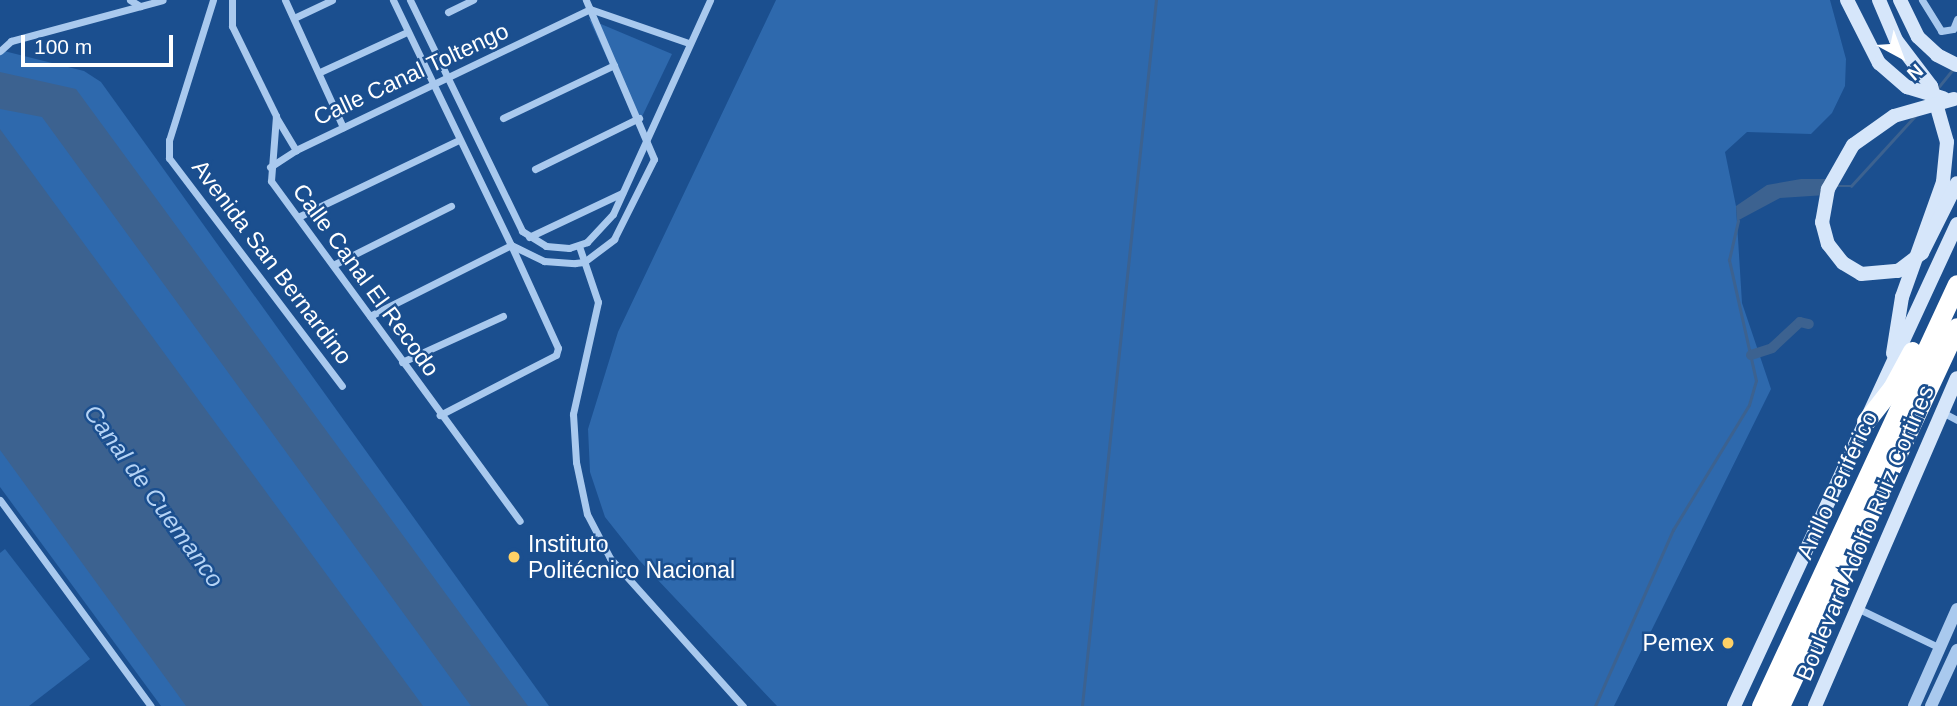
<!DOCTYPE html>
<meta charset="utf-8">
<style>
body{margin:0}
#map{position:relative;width:1957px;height:706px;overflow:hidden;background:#1b4f8f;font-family:Arial,sans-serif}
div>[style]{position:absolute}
.green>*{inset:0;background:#2e69ad}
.water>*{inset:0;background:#3c6290}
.stream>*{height:2.5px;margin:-1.25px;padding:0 1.25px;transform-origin:1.25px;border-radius:1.25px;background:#3c6290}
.canal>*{height:10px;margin:-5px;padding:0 5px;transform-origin:5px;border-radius:5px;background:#3c6290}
.minor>*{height:7px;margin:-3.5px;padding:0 3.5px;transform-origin:3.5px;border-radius:3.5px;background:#a9c9ee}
.tertiary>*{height:12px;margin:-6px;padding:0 6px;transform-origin:6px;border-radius:6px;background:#a9c9ee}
.secondary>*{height:14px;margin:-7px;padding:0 7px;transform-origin:7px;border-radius:7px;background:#d6e6fa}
.motorway>*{height:19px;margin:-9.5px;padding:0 9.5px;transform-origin:9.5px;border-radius:9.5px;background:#fff}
.secondary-bridge>*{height:14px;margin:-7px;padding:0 7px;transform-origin:7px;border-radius:7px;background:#d6e6fa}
.dots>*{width:19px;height:19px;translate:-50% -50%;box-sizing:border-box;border:4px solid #1b4f8f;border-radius:50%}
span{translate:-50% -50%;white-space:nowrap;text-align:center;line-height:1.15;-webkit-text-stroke:5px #1b4f8f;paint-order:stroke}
.street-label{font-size:23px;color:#fff}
.poi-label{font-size:23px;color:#fff}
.left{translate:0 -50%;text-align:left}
.right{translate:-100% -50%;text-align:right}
.water-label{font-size:24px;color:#b5d3f5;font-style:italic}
.north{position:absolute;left:1866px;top:21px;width:70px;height:70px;-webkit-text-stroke:5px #1b4f8f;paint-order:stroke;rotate:139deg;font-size:19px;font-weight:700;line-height:28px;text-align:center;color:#fff}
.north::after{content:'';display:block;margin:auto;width:24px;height:32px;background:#fff;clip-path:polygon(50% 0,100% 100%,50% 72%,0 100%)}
.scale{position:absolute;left:21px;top:35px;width:152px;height:32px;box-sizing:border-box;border:4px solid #fff;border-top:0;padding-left:9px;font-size:21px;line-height:24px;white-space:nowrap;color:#fff;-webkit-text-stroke:5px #1b4f8f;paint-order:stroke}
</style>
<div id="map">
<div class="green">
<div style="clip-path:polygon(776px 0,1830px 0,1846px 59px,1845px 86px,1832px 113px,1811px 134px,1747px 132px,1725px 152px,1736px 206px,1742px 303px,1771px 389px,1614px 706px,777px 706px,639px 560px,605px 517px,590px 472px,588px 429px,618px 332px)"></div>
<div style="clip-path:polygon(589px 19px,672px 54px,638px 125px)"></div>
<div style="clip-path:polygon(0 50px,84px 71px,101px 82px,549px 706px,161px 706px,0 487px)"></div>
<div style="clip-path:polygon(5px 549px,90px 659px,29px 706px,0 706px,0 553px)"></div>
</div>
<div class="water">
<div style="clip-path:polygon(0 72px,76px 89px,528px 706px,471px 706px,42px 117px,0 109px)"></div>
<div style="clip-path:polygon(0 129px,423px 706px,186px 706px,0 450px)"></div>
<div style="clip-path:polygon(1801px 179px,1830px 179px,1826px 195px,1780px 198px,1737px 221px,1736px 206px,1767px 185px)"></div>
</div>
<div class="stream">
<div style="left:1937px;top:89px;width:26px;rotate:-51deg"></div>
<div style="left:1834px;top:186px;width:17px"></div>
<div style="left:1851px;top:186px;width:95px;rotate:-47.6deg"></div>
<div style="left:1082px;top:706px;width:710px;rotate:-84.02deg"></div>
<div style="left:1595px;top:706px;width:193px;rotate:-66.1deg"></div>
<div style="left:1673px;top:530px;width:146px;rotate:-58.7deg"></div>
<div style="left:1749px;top:405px;width:25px;rotate:-74deg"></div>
<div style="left:1756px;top:381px;width:124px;rotate:-102.6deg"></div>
<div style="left:1729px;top:260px;width:40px;rotate:-77deg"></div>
</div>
<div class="canal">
<div style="left:1751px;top:355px;width:22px;rotate:-18deg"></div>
<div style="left:1772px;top:348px;width:38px;rotate:-43deg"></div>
<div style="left:1800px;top:322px;width:9px;rotate:13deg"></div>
</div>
<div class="minor">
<div style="left:130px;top:0;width:12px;rotate:31deg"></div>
<div style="left:213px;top:0;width:147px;rotate:107.4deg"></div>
<div style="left:169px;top:140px;width:18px;rotate:90deg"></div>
<div style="left:169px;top:158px;width:286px;rotate:52.8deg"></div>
<div style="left:232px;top:0;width:26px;rotate:90deg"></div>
<div style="left:232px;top:26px;width:100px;rotate:63.9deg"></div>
<div style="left:276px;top:116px;width:65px;rotate:94.4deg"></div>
<div style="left:271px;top:181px;width:421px;rotate:53.8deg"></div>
<div style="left:285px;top:0;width:140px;rotate:65.5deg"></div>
<div style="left:393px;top:0;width:272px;rotate:64.3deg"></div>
<div style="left:511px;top:245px;width:37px;rotate:26deg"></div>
<div style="left:544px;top:261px;width:31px;rotate:4deg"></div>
<div style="left:575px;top:263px;width:9px;rotate:-6deg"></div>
<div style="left:584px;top:262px;width:38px;rotate:-37deg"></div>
<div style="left:614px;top:239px;width:89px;rotate:-63.4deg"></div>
<div style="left:654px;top:159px;width:173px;rotate:-113.2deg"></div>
<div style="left:410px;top:0;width:257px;rotate:64.1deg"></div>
<div style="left:522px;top:231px;width:28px;rotate:32deg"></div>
<div style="left:546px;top:246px;width:23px;rotate:5deg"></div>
<div style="left:569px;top:248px;width:19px;rotate:-18deg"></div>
<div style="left:587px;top:242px;width:38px;rotate:-47deg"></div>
<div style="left:613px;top:214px;width:235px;rotate:-65.6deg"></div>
<div style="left:1922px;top:0;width:36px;rotate:58deg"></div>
<div style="left:1941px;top:31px;width:12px;rotate:-9deg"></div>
<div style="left:1953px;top:29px;width:11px;rotate:-68deg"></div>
<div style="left:448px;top:12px;width:28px;rotate:-26deg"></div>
<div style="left:294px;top:18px;width:42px;rotate:-25.3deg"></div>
<div style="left:0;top:51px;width:15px;rotate:-42deg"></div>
<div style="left:11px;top:41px;width:157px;rotate:-15.1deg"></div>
<div style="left:320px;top:72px;width:96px;rotate:-24.7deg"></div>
<div style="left:276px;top:117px;width:39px;rotate:59deg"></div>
<div style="left:503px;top:118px;width:123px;rotate:-25.5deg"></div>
<div style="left:270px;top:167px;width:31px;rotate:-33deg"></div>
<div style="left:296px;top:150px;width:326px;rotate:-25.6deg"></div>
<div style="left:590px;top:9px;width:105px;rotate:19deg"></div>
<div style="left:535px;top:169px;width:116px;rotate:-26.1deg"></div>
<div style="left:298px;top:217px;width:178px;rotate:-25.6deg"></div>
<div style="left:529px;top:237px;width:103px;rotate:-25.3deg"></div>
<div style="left:579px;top:246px;width:59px;rotate:71.3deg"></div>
<div style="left:598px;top:302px;width:115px;rotate:102.6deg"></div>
<div style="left:573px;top:414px;width:48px;rotate:86.4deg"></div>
<div style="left:576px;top:462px;width:53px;rotate:78.1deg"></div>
<div style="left:587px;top:514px;width:50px;rotate:62.4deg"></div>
<div style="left:610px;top:558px;width:199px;rotate:48.1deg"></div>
<div style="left:333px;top:265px;width:132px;rotate:-26.6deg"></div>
<div style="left:370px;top:316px;width:158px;rotate:-26.7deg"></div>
<div style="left:511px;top:245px;width:113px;rotate:65.5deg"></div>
<div style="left:558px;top:348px;width:7px;rotate:106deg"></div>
<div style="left:556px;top:355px;width:131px;rotate:152.7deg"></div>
<div style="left:402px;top:362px;width:111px;rotate:-24.5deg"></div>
<div style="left:1942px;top:412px;width:17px;rotate:28deg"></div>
<div style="left:0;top:500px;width:255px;rotate:53.8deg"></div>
<div style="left:1857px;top:608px;width:92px;rotate:25.7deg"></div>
</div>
<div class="tertiary">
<div style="left:1914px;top:706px;width:106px;rotate:-66.1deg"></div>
<div style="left:1931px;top:706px;width:62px;rotate:-65.1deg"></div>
</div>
<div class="secondary">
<div style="left:1879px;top:0;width:43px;rotate:67deg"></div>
<div style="left:1896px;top:40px;width:58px;rotate:52.7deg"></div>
<div style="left:1931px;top:86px;width:58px;rotate:74.1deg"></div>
<div style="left:1947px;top:142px;width:40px;rotate:95.7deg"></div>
<div style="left:1943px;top:182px;width:122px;rotate:109.6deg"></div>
<div style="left:1902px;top:297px;width:57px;rotate:99.1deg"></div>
<div style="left:1900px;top:0;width:41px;rotate:64.1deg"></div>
<div style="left:1918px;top:37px;width:26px;rotate:43deg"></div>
<div style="left:1937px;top:55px;width:22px;rotate:27deg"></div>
<div style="left:1734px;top:706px;width:531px;rotate:-65.17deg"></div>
<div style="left:1815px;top:706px;width:357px;rotate:-66.6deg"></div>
</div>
<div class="motorway">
<div style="left:1866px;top:421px;width:42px;rotate:-51.8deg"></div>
<div style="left:1892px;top:388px;width:42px;rotate:-61.6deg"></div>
<div style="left:1761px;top:706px;width:465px;rotate:-65.1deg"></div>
<div style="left:1780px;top:706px;width:418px;rotate:-65deg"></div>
</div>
<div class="secondary-bridge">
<div style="left:1847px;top:0;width:71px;rotate:63.1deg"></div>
<div style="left:1879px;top:63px;width:37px;rotate:41deg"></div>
<div style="left:1907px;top:87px;width:38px;rotate:17deg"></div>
<div style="left:1954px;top:99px;width:62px;rotate:164.2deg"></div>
<div style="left:1894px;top:116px;width:50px;rotate:144.7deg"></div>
<div style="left:1853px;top:145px;width:51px;rotate:119.6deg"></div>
<div style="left:1828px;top:189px;width:34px;rotate:100deg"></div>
<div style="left:1822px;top:222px;width:23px;rotate:75deg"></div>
<div style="left:1828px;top:244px;width:24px;rotate:52deg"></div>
<div style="left:1843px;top:263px;width:21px;rotate:31deg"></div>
<div style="left:1861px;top:274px;width:37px;rotate:-5deg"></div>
<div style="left:1898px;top:271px;width:30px;rotate:-37deg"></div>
<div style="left:1922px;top:253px;width:78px;rotate:-63.4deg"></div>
</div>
<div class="dots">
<div style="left:514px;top:557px;background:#ffd166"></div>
<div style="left:1728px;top:643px;background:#ffd166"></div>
</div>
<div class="street-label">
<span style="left:411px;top:74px;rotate:-25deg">Calle Canal Toltengo</span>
<span style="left:272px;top:262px;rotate:53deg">Avenida San Bernardino</span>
<span style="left:366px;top:280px;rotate:54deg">Calle Canal El Recodo</span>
<span style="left:1837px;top:485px;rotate:-65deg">Anillo Periférico</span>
<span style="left:1865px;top:533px;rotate:-67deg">Boulevard Adolfo Ruiz Cortines</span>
</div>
<div class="poi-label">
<span class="left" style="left:528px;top:557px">Instituto<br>Politécnico Nacional</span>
<span class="right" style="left:1714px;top:643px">Pemex</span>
</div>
<div class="water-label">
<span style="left:154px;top:496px;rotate:54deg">Canal de Cuemanco</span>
</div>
<div class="north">N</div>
<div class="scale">100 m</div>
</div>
